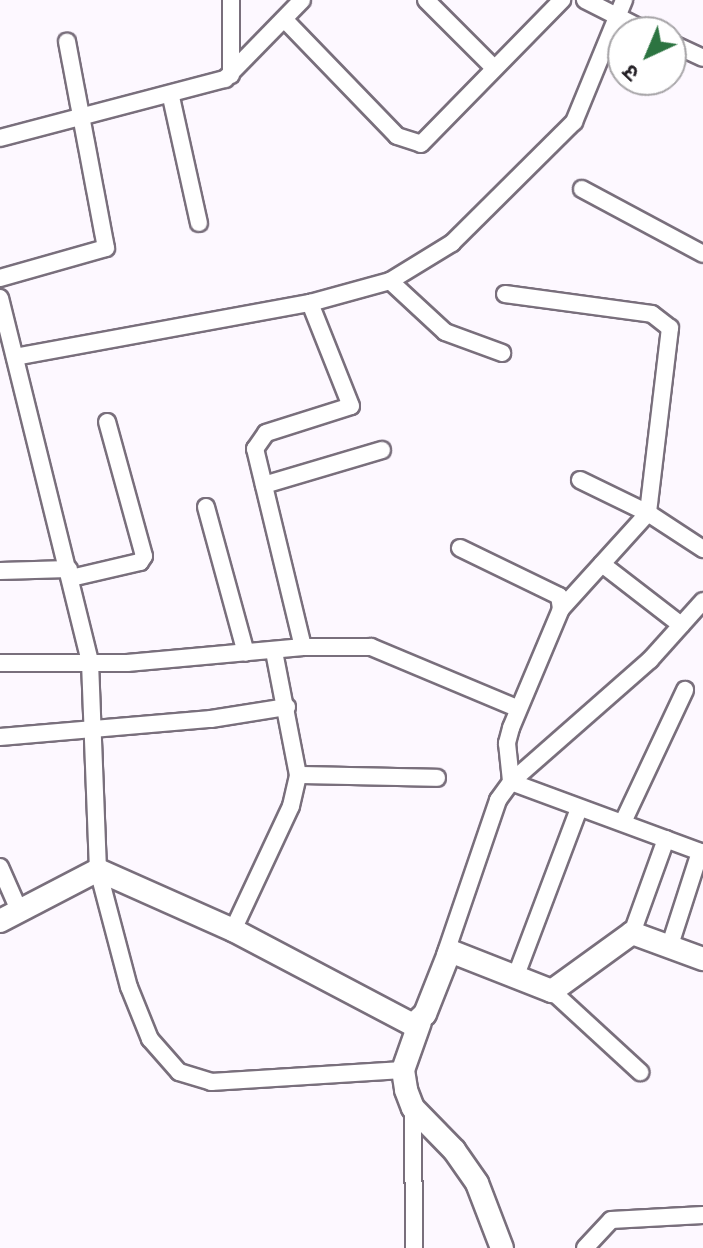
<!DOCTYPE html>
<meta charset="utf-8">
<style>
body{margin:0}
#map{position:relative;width:703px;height:1248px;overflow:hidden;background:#fdf8ff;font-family:"Sofia Sans Condensed","Noto Sans Devanagari",sans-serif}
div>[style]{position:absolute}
.roads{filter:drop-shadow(2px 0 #796f7c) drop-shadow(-2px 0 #796f7c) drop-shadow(0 2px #796f7c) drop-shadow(0 -2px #796f7c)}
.street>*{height:16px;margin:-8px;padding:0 8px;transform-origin:8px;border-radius:8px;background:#fff}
.secondary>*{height:22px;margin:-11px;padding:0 11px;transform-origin:11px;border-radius:11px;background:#fff}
span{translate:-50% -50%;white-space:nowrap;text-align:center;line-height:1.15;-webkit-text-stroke:6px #fff;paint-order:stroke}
.north{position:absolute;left:607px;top:16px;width:80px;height:80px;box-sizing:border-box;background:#fff;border:2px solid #a7a5a8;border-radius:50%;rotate:224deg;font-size:22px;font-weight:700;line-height:32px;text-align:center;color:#231f25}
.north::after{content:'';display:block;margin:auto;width:28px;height:36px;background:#2c7441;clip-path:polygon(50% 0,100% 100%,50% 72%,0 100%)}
</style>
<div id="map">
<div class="roads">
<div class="street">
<div style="left:231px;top:0;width:75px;rotate:90deg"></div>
<div style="left:426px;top:0;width:96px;rotate:45deg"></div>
<div style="left:585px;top:0;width:71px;rotate:26.9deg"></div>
<div style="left:285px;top:20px;width:161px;rotate:46deg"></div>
<div style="left:397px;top:136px;width:25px;rotate:18deg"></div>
<div style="left:421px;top:144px;width:202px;rotate:-45.6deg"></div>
<div style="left:671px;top:43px;width:35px;rotate:25deg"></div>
<div style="left:171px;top:97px;width:129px;rotate:77.5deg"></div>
<div style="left:0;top:138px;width:233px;rotate:-14.7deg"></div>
<div style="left:225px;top:79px;width:110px;rotate:-45.7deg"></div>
<div style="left:582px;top:189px;width:137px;rotate:28.2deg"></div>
<div style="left:0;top:278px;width:110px;rotate:-15.8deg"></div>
<div style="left:106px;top:248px;width:210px;rotate:-100.7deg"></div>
<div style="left:390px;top:281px;width:75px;rotate:42.8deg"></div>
<div style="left:445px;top:332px;width:61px;rotate:20.2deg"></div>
<div style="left:505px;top:294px;width:148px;rotate:7.7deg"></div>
<div style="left:652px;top:314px;width:23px;rotate:38deg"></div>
<div style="left:670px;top:328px;width:186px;rotate:96.8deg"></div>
<div style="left:648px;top:513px;width:130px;rotate:132.2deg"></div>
<div style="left:561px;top:609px;width:129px;rotate:112.8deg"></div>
<div style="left:511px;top:728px;width:16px;rotate:105deg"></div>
<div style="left:507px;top:743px;width:39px;rotate:84deg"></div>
<div style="left:511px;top:782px;width:205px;rotate:20.3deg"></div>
<div style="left:0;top:298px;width:375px;rotate:76.1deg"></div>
<div style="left:90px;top:662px;width:208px;rotate:87.8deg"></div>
<div style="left:98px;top:870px;width:121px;rotate:75.2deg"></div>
<div style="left:129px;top:987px;width:56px;rotate:68deg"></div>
<div style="left:150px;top:1039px;width:44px;rotate:48.7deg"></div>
<div style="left:179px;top:1072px;width:34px;rotate:17deg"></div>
<div style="left:211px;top:1082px;width:192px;rotate:-3.6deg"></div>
<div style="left:15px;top:357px;width:300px;rotate:-10.4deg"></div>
<div style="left:310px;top:303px;width:83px;rotate:-15.4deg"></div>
<div style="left:390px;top:281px;width:73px;rotate:-31.5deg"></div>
<div style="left:452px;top:243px;width:172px;rotate:-44.8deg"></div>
<div style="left:574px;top:122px;width:132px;rotate:-67.7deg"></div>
<div style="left:580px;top:480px;width:76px;rotate:25.9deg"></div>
<div style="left:648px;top:513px;width:66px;rotate:33.2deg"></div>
<div style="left:264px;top:485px;width:123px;rotate:-16.5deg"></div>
<div style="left:206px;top:507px;width:151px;rotate:74.7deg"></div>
<div style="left:460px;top:548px;width:110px;rotate:25.9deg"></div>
<div style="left:559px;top:596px;width:13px;rotate:81deg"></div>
<div style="left:602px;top:564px;width:100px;rotate:37.7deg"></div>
<div style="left:0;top:571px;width:69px;rotate:-1.7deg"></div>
<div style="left:71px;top:578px;width:71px;rotate:-13.1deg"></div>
<div style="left:140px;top:562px;width:7px;rotate:-56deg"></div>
<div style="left:144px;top:556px;width:139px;rotate:-105.4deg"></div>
<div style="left:303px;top:647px;width:204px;rotate:-103.6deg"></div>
<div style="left:255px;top:449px;width:19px;rotate:-55deg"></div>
<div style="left:266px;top:433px;width:89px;rotate:-17.6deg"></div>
<div style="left:351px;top:406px;width:111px;rotate:-111.7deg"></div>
<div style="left:0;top:663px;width:127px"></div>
<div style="left:127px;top:663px;width:177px;rotate:-5.2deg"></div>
<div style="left:303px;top:647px;width:68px"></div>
<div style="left:371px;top:647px;width:158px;rotate:22.7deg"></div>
<div style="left:0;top:737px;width:212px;rotate:-4.9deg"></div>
<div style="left:211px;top:719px;width:77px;rotate:-9deg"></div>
<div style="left:298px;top:775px;width:139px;rotate:1.2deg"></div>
<div style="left:623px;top:822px;width:146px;rotate:-64.8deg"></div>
<div style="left:0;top:867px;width:47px;rotate:66.2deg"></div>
<div style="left:233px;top:930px;width:137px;rotate:-64.9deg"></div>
<div style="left:291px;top:806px;width:32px;rotate:-77deg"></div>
<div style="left:298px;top:775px;width:126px;rotate:-101deg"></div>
<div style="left:632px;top:933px;width:100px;rotate:-70.1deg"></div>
<div style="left:670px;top:945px;width:98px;rotate:-72.1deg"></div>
<div style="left:445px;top:955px;width:164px;rotate:-71.1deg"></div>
<div style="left:498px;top:800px;width:22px;rotate:-54deg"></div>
<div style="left:511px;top:782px;width:185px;rotate:-41.3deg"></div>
<div style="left:650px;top:660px;width:79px;rotate:-48.1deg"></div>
<div style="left:515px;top:978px;width:181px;rotate:-69.3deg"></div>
<div style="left:552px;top:991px;width:120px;rotate:42.6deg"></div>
<div style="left:413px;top:1108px;width:140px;rotate:89.6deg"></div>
<div style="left:585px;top:1248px;width:38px;rotate:-47deg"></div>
<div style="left:611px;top:1220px;width:92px;rotate:-3.1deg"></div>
</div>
<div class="secondary">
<div style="left:0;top:921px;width:110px;rotate:-27.5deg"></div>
<div style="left:98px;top:870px;width:148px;rotate:24deg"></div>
<div style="left:233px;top:930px;width:204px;rotate:27.8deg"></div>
<div style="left:413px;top:1025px;width:16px;rotate:-43deg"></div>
<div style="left:425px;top:1014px;width:68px;rotate:-68.4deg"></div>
<div style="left:450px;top:951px;width:110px;rotate:21.4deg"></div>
<div style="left:552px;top:991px;width:99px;rotate:-35.9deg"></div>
<div style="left:632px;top:933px;width:76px;rotate:20.1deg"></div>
<div style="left:420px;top:1022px;width:51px;rotate:109.5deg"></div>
<div style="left:403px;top:1070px;width:20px;rotate:81deg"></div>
<div style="left:406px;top:1090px;width:19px;rotate:69deg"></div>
<div style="left:413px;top:1108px;width:59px;rotate:45.7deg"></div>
<div style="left:454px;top:1150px;width:40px;rotate:55.1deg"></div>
<div style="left:477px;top:1183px;width:70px;rotate:69deg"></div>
</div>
</div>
<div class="north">उ</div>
</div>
